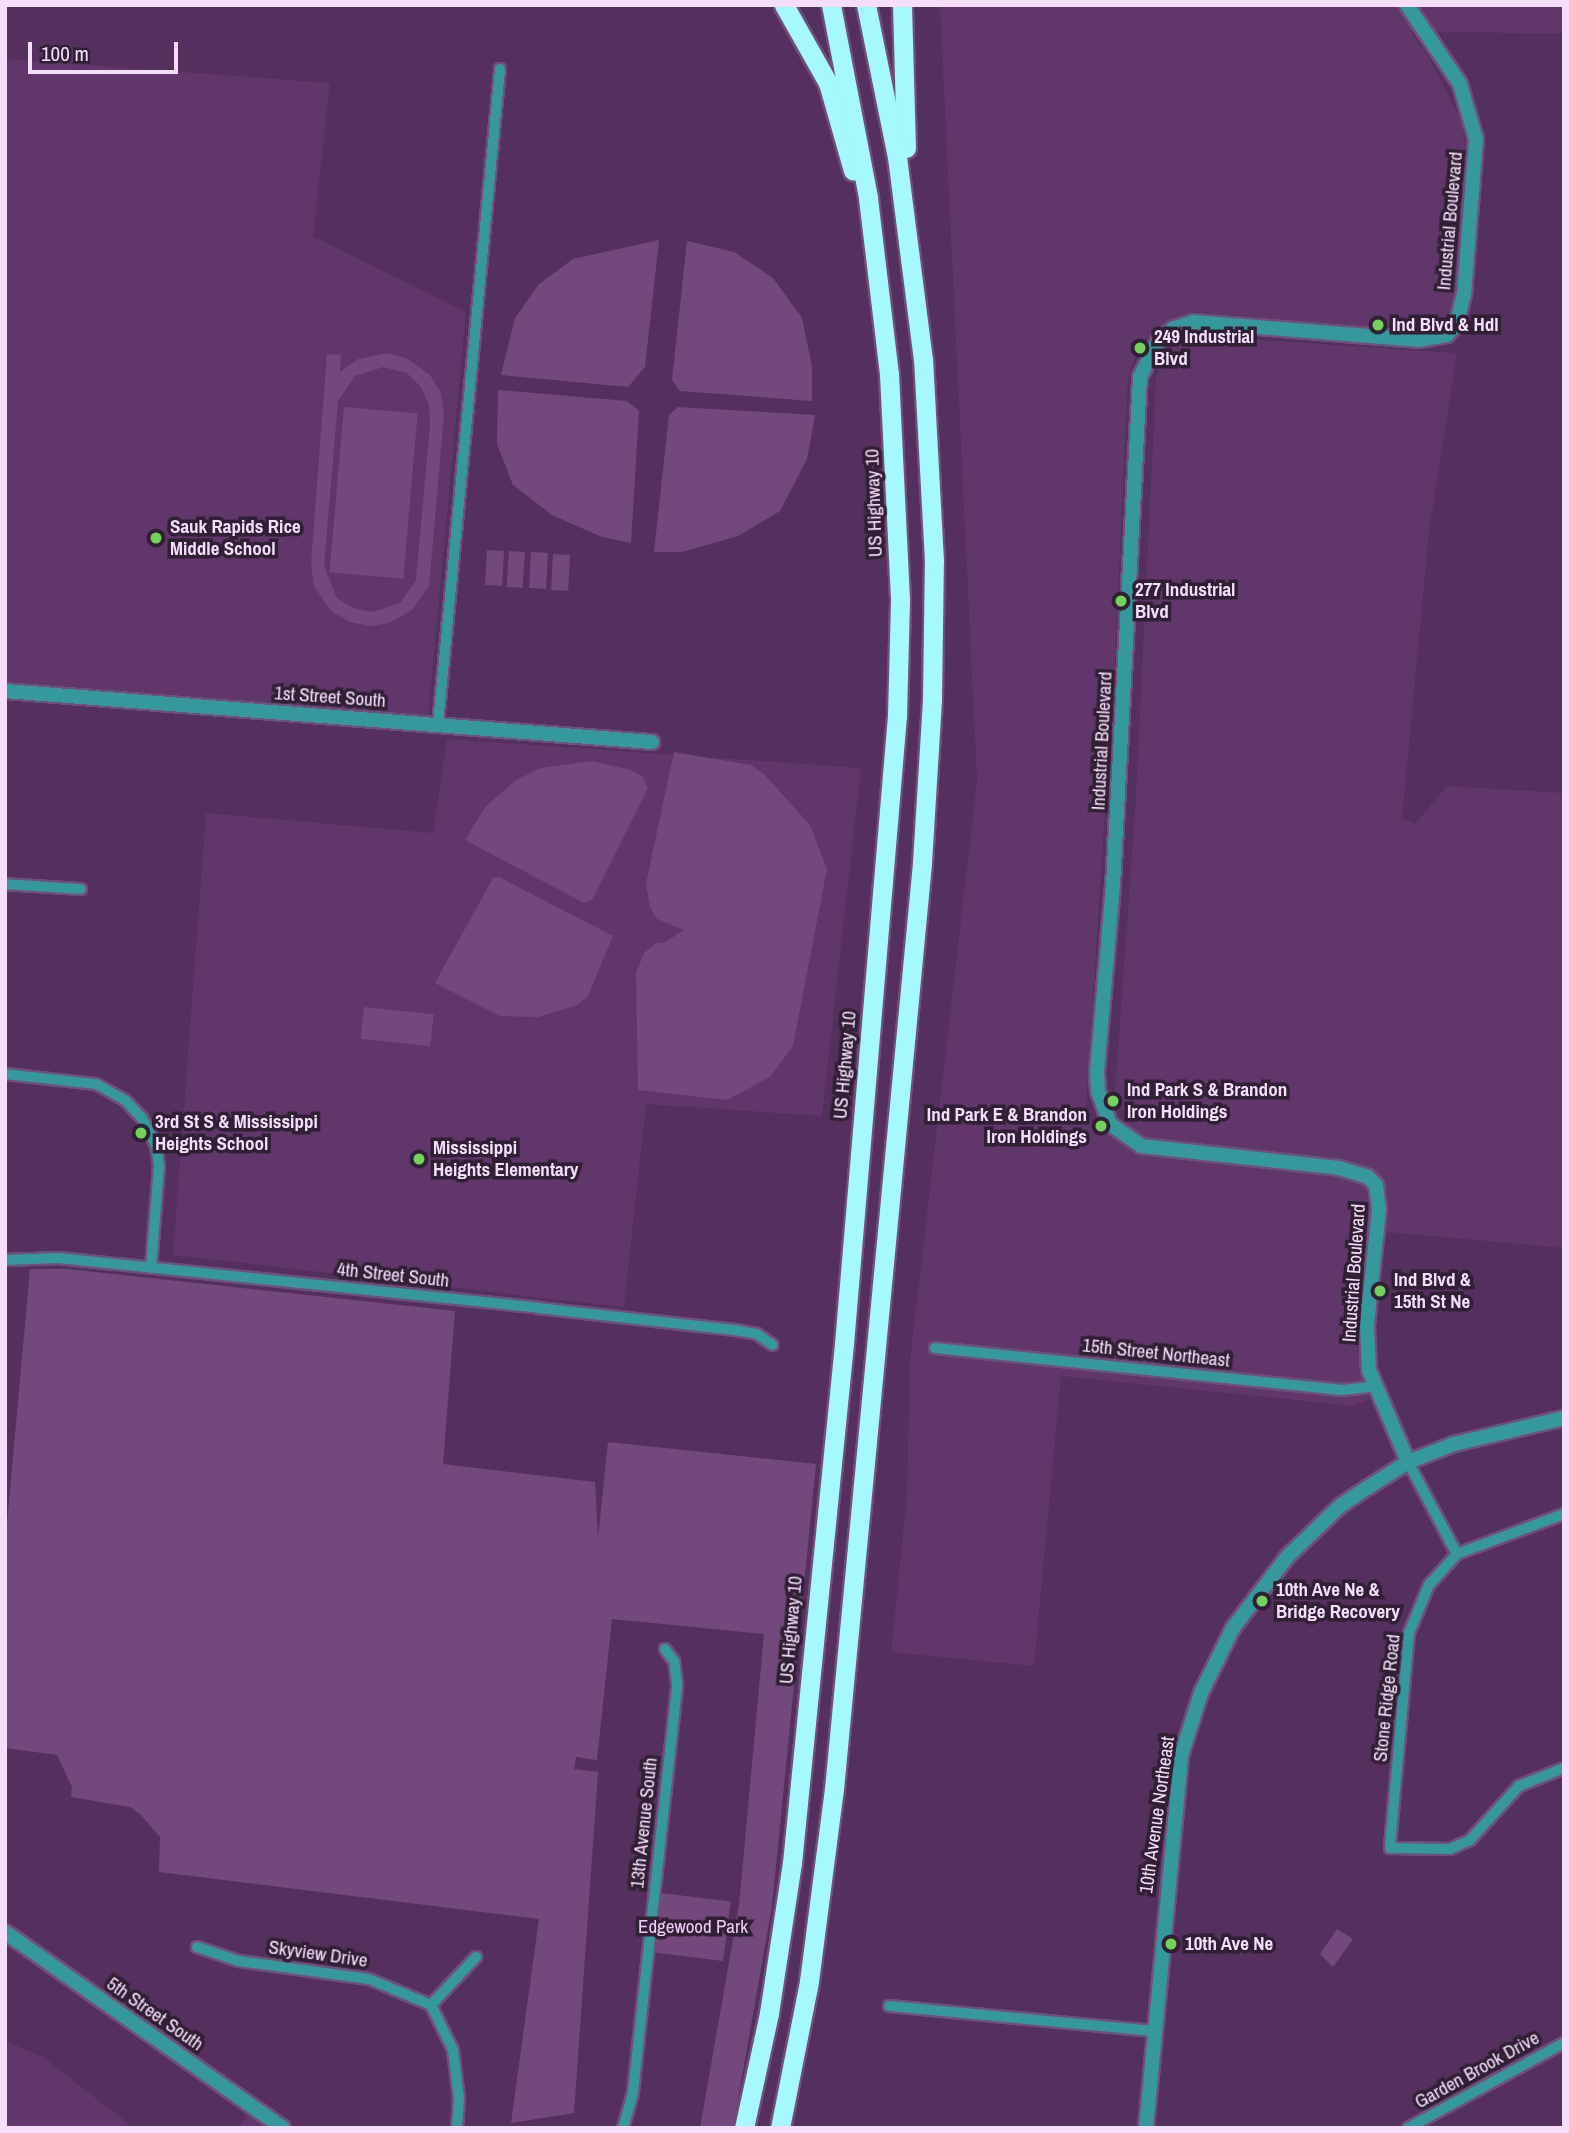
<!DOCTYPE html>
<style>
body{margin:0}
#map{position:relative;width:1569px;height:2133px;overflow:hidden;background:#55305e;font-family:"Archivo Narrow",sans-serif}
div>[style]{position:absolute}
.built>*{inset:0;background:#60366b}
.green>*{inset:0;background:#73497d;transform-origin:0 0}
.roads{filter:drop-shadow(2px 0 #724f7a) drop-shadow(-2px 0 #724f7a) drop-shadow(0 2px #724f7a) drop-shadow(0 -2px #724f7a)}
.minor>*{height:10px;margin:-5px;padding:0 5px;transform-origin:5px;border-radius:5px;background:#34989c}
.tertiary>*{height:14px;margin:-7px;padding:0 7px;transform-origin:7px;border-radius:7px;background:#34989c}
.motorway>*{height:19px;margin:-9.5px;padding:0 9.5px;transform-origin:9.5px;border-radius:9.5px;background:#a5f8fb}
.dots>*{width:19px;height:19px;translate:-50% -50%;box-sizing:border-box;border:4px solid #312035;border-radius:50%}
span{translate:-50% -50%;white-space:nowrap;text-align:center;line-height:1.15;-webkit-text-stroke:7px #312035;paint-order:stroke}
.street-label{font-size:19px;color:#f4defa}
.poi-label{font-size:19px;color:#f4defa;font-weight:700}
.left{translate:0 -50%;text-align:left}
.right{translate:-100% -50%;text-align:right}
.park-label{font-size:19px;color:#eeccf7}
.frame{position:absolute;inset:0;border:7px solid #f4defa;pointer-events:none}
.scale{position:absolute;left:28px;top:42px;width:150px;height:32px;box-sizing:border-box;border:4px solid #f4defa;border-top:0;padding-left:9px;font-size:21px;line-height:24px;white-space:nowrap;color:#f4defa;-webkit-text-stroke:5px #312035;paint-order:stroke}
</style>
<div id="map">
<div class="built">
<div style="clip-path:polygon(940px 5px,1564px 5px,1564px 34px,1410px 31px,1430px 59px,1463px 124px,1468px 175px,1457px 310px,1447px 325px,1436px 333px,1412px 332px,1195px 312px,1165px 323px,1141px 342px,1128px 378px,1115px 657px,1086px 1107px,1096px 1133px,1128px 1119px,1115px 1093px,1136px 796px,1156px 379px,1161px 357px,1178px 342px,1197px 336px,1457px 353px,1429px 531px,1402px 819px,1415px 824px,1447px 786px,1564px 793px,1564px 1248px,1386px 1232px,1368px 1225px,1355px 1336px,1369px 1399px,1354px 1406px,1061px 1376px,1034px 1666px,891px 1652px,907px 1496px,910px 1361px,977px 781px)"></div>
<div style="clip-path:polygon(5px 59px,330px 83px,313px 236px,466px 312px,428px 717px,5px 682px)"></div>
<div style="clip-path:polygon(447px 739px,861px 768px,822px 1116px,646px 1104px,624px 1307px,173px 1255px,206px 813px,433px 833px)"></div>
<div style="clip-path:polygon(5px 2041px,43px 2057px,134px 2128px,5px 2128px)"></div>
<div style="clip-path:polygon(248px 2114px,268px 2128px,238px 2128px)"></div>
</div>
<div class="green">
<div style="clip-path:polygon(659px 240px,645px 367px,628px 387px,501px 375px,515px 318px,539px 284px,573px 259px)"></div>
<div style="clip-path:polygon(687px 241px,734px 252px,773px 278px,802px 318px,812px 367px,812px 401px,680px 391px,672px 380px)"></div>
<div style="clip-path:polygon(evenodd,388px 353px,408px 359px,430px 375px,441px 393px,444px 415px,429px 586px,412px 610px,389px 623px,370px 626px,350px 622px,331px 611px,314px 586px,311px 563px,327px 354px,341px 355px,340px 372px,358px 359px,388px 353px,383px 367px,407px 373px,421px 387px,429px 405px,430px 425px,416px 580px,400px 603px,373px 612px,353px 608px,337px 598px,324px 566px,338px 401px,355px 376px,383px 367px)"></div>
<div style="clip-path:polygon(498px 390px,627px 401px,639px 411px,631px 543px,602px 537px,552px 515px,513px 485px,497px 444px)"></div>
<div style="left:344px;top:407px;width:74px;height:166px;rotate:5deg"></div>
<div style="clip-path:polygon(678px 407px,815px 415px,807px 459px,780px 511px,738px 536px,682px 552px,654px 552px,669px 415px)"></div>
<div style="left:487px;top:550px;width:17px;height:35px;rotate:3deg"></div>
<div style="left:509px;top:551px;width:16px;height:36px;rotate:4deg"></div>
<div style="left:531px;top:552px;width:17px;height:36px;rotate:3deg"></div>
<div style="left:553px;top:554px;width:17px;height:36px;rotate:3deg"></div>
<div style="clip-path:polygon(674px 752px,751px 765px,764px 774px,810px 825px,827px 869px,793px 1046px,770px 1077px,727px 1100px,638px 1090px,636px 973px,644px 953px,656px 943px,664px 943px,684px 930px,657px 919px,650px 907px,646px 884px)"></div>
<div style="clip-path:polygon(591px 761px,631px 770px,642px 776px,648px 788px,592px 900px,584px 903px,465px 840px,486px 806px,516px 780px,541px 768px)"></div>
<div style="clip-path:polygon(499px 877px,613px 936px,588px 996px,577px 1005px,538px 1017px,500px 1016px,435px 983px,493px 878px)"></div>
<div style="left:364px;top:1007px;width:70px;height:32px;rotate:6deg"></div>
<div style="clip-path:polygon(30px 1269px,67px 1269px,455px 1311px,443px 1464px,595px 1482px,598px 1538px,608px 1442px,816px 1464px,772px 1906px,733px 2128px,700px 2128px,739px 1905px,764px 1634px,612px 1619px,597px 1760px,576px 1757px,574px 1769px,598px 1772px,574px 2113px,511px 2123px,539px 1919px,159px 1872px,160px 1837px,140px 1814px,130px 1807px,71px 1797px,72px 1787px,57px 1755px,5px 1748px,5px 1546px)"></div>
<div style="left:661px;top:1893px;width:70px;height:60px;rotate:7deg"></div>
<div style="clip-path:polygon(1337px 1929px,1353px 1939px,1333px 1967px,1320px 1954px)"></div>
</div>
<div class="roads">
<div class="minor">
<div style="left:438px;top:724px;width:658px;rotate:-84.59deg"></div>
<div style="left:5px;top:884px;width:76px;rotate:3.8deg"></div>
<div style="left:5px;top:1074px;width:92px;rotate:6.3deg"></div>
<div style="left:96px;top:1084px;width:33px;rotate:29deg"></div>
<div style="left:125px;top:1100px;width:25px;rotate:47deg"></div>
<div style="left:142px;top:1118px;width:30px;rotate:63deg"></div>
<div style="left:156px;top:1145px;width:21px;rotate:82deg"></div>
<div style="left:159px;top:1166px;width:102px;rotate:94.5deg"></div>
<div style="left:5px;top:1260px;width:53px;rotate:-2.2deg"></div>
<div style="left:58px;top:1258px;width:483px;rotate:5.9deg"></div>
<div style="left:538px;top:1308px;width:198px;rotate:6.4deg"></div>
<div style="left:735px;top:1330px;width:22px;rotate:10deg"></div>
<div style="left:757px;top:1334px;width:19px;rotate:35deg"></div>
<div style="left:935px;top:1348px;width:409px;rotate:5.9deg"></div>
<div style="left:1342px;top:1390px;width:31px;rotate:-6deg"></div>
<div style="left:1408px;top:1462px;width:104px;rotate:62deg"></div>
<div style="left:1564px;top:1514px;width:114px;rotate:159.5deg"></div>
<div style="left:1457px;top:1554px;width:42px;rotate:132.1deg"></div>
<div style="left:1429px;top:1585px;width:52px;rotate:112.6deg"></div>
<div style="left:1409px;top:1633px;width:216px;rotate:95.1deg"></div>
<div style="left:1390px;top:1848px;width:60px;rotate:1deg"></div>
<div style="left:1450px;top:1849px;width:22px;rotate:-24deg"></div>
<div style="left:1470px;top:1840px;width:73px;rotate:-47.8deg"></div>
<div style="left:1519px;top:1786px;width:48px;rotate:-21.8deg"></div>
<div style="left:197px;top:1947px;width:44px;rotate:18.4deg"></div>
<div style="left:239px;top:1961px;width:131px;rotate:7.9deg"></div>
<div style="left:369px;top:1979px;width:67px;rotate:22.8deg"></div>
<div style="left:431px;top:2005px;width:50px;rotate:63.9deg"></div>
<div style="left:453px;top:2050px;width:49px;rotate:83deg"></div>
<div style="left:459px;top:2099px;width:29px;rotate:94deg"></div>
<div style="left:431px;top:2005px;width:66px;rotate:-46.8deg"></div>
<div style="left:889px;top:2006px;width:266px;rotate:5.4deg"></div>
<div style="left:623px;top:2128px;width:37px;rotate:-74deg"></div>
<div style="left:633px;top:2092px;width:410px;rotate:-83.8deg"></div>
<div style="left:677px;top:1684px;width:23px;rotate:-97deg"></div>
<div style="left:674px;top:1661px;width:15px;rotate:-127deg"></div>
<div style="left:1408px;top:2128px;width:178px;rotate:-28.6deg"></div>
</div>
<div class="tertiary">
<div style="left:1407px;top:5px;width:95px;rotate:56.1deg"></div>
<div style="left:1460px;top:84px;width:57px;rotate:73.8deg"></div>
<div style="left:1476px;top:139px;width:155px;rotate:94.4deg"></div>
<div style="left:1464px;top:294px;width:32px;rotate:104deg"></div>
<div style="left:1456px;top:325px;width:13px;rotate:132deg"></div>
<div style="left:1447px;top:335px;width:28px;rotate:170deg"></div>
<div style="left:1419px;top:340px;width:226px;rotate:-175.4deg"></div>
<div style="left:1194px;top:322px;width:21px;rotate:163deg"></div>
<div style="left:1174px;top:328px;width:21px;rotate:141deg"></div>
<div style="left:1158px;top:341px;width:40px;rotate:116.6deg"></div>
<div style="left:1140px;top:377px;width:509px;rotate:93.04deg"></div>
<div style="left:1113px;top:885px;width:188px;rotate:94.9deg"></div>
<div style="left:1097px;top:1072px;width:19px;rotate:87deg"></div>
<div style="left:1098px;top:1091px;width:35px;rotate:70deg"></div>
<div style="left:1110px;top:1124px;width:38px;rotate:35deg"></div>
<div style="left:1141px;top:1146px;width:199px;rotate:6.3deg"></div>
<div style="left:1339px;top:1168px;width:30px;rotate:17deg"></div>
<div style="left:1368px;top:1177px;width:11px;rotate:45deg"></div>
<div style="left:1376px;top:1185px;width:24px;rotate:83deg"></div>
<div style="left:1379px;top:1209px;width:117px;rotate:95.9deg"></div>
<div style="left:1367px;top:1325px;width:45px;rotate:87.5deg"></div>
<div style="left:1369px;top:1370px;width:100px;rotate:67deg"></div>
<div style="left:5px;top:691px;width:649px;rotate:4.51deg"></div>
<div style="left:5px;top:1932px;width:340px;rotate:35.2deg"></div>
<div style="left:1146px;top:2128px;width:374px;rotate:-84.6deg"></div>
<div style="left:1181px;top:1756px;width:66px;rotate:-72.4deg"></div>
<div style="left:1201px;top:1693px;width:72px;rotate:-63.8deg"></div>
<div style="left:1233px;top:1628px;width:89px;rotate:-52.7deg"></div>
<div style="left:1287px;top:1557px;width:74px;rotate:-43.9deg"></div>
<div style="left:1340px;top:1506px;width:32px;rotate:-34deg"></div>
<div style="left:1367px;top:1488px;width:49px;rotate:-32.4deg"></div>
<div style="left:1408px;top:1462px;width:49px;rotate:-21.4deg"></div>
<div style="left:1454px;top:1444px;width:113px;rotate:-13.3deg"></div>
</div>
<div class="motorway">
<div style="left:784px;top:5px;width:90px;rotate:60.6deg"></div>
<div style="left:828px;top:83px;width:91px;rotate:74.1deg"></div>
<div style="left:902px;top:5px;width:143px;rotate:88.4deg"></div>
<div style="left:744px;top:2128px;width:118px;rotate:-77.7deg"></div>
<div style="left:769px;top:2013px;width:152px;rotate:-81.3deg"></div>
<div style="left:792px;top:1863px;width:522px;rotate:-84.28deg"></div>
<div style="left:844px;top:1344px;width:630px;rotate:-85.18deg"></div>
<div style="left:897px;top:716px;width:117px;rotate:-88.5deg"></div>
<div style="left:900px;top:599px;width:225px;rotate:-92.8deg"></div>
<div style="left:889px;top:374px;width:178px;rotate:-96.8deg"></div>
<div style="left:868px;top:197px;width:196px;rotate:-100.9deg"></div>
<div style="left:780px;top:2128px;width:150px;rotate:-78.8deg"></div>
<div style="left:809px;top:1981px;width:194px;rotate:-82.6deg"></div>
<div style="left:834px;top:1789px;width:930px;rotate:-84.57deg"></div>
<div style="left:922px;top:863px;width:164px;rotate:-86.5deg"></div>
<div style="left:932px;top:699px;width:138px;rotate:-89.2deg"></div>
<div style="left:934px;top:561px;width:201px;rotate:-93.1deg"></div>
<div style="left:923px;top:360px;width:205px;rotate:-97.3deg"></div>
<div style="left:897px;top:157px;width:155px;rotate:-101.5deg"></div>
</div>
</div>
<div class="dots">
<div style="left:1378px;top:325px;background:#74d25b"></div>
<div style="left:1140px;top:348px;background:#74d25b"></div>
<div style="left:156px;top:538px;background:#74d25b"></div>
<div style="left:1121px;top:601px;background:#74d25b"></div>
<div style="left:1113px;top:1101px;background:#74d25b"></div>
<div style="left:1101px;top:1126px;background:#74d25b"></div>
<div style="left:141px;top:1133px;background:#74d25b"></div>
<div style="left:419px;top:1159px;background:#74d25b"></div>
<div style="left:1380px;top:1291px;background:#74d25b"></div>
<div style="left:1262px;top:1601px;background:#74d25b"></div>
<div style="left:1171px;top:1944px;background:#74d25b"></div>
</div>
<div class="street-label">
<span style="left:1450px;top:221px;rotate:-85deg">Industrial Boulevard</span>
<span style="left:874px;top:503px;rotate:-92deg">US Highway 10</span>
<span style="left:330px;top:697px;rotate:4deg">1st Street South</span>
<span style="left:1102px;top:741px;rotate:-87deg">Industrial Boulevard</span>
<span style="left:845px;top:1065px;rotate:-85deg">US Highway 10</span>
<span style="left:1354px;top:1273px;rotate:-86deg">Industrial Boulevard</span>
<span style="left:393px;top:1275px;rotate:6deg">4th Street South</span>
<span style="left:1156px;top:1353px;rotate:6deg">15th Street Northeast</span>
<span style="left:791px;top:1630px;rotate:-85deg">US Highway 10</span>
<span style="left:1387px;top:1698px;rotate:-84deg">Stone Ridge Road</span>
<span style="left:1157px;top:1815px;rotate:-82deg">10th Avenue Northeast</span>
<span style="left:644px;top:1823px;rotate:-84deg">13th Avenue South</span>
<span style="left:318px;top:1954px;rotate:8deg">Skyview Drive</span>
<span style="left:155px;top:2014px;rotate:35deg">5th Street South</span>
<span style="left:1477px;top:2070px;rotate:-29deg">Garden Brook Drive</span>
</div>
<div class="poi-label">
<span class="left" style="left:1392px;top:325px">Ind Blvd &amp; Hdl</span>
<span class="left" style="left:1154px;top:348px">249 Industrial<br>Blvd</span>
<span class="left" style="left:170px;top:538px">Sauk Rapids Rice<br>Middle School</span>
<span class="left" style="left:1135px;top:601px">277 Industrial<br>Blvd</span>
<span class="left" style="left:1127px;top:1101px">Ind Park S &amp; Brandon<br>Iron Holdings</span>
<span class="right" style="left:1087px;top:1126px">Ind Park E &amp; Brandon<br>Iron Holdings</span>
<span class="left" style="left:155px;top:1133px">3rd St S &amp; Mississippi<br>Heights School</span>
<span class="left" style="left:433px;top:1159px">Mississippi<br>Heights Elementary</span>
<span class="left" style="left:1394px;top:1291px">Ind Blvd &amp;<br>15th St Ne</span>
<span class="left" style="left:1276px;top:1601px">10th Ave Ne &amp;<br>Bridge Recovery</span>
<span class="left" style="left:1185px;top:1944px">10th Ave Ne</span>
</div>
<div class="park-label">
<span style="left:693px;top:1927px">Edgewood Park</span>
</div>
<div class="frame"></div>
<div class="scale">100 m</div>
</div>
